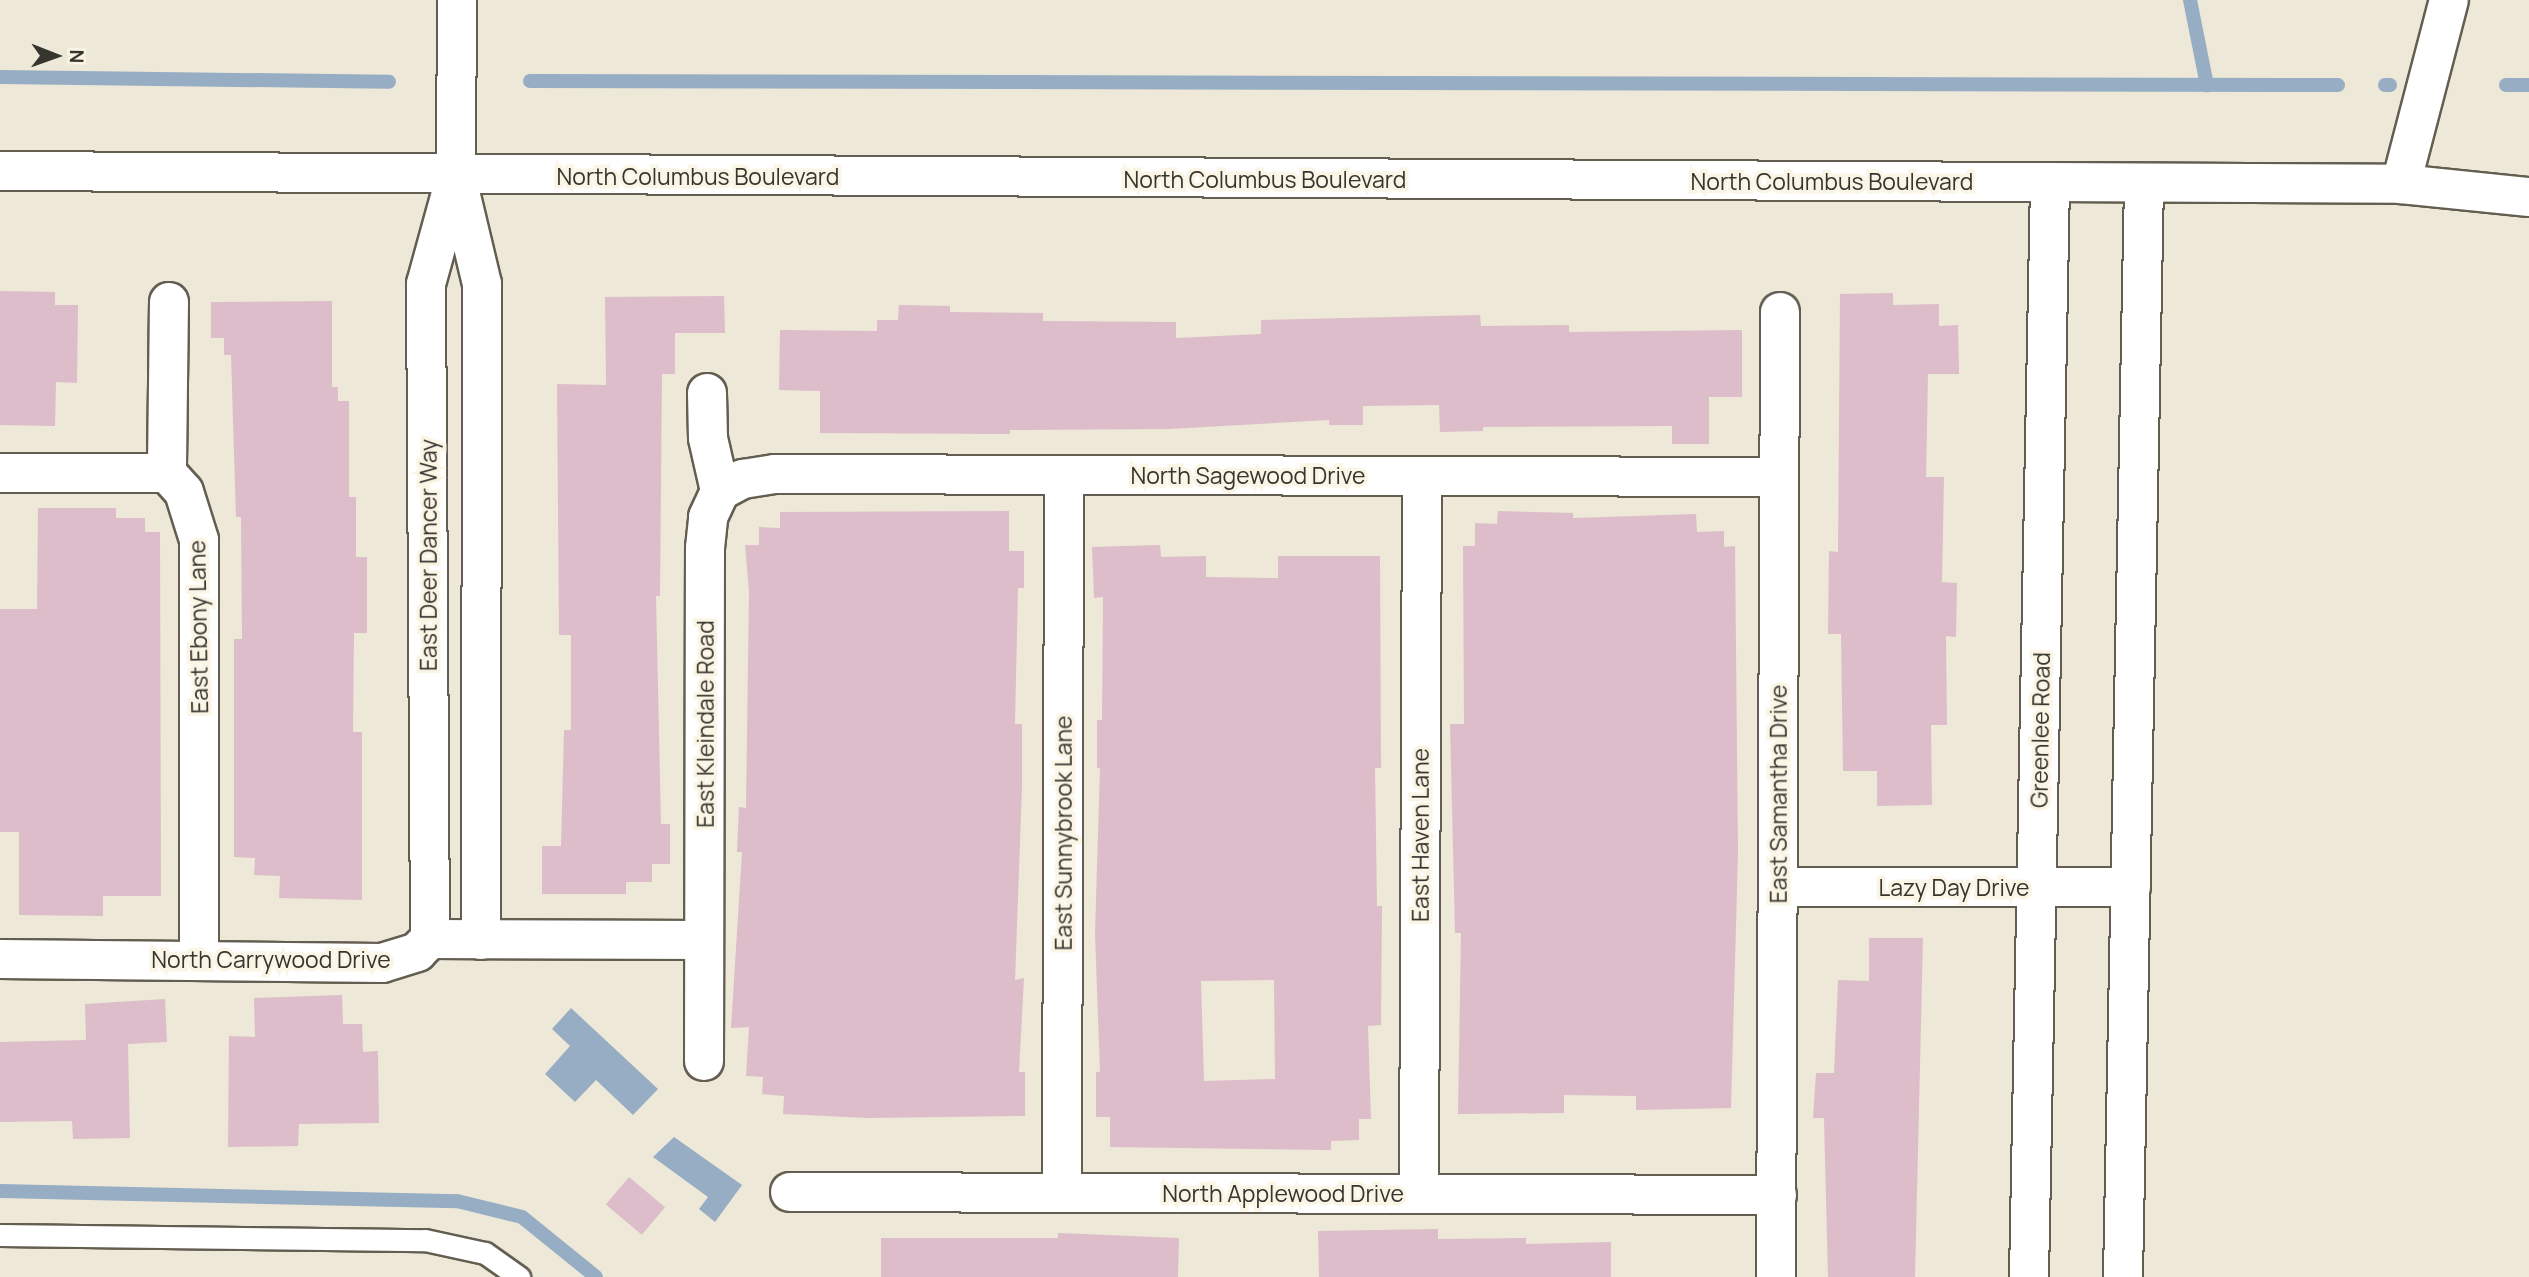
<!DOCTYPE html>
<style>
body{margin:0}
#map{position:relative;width:2529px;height:1277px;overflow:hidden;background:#ede8d7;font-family:Manrope,sans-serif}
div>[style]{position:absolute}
.water>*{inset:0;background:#97adc3}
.stream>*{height:14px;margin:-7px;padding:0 7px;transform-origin:7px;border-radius:7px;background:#97adc3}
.building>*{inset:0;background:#ddbdc9;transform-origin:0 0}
.roads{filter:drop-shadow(2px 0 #635e51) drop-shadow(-2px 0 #635e51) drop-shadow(0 2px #635e51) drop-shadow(0 -2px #635e51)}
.lane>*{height:21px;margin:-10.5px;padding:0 10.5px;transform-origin:10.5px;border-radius:10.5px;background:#fff}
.street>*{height:38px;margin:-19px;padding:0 19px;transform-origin:19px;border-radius:19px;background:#fff}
.secondary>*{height:38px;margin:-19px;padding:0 19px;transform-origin:19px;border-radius:19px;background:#fff}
span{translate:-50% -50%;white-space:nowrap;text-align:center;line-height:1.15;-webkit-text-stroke:7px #fbf5e5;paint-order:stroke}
.street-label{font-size:23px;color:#37352f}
.north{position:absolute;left:21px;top:21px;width:70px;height:70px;-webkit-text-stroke:5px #fbf5e5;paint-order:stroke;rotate:91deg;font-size:19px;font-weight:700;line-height:28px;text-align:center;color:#37352f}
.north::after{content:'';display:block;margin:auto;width:24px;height:32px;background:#37352f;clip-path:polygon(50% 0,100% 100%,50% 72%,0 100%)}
</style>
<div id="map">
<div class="water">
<div style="clip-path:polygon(571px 1008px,658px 1089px,633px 1115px,596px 1080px,575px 1102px,545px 1074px,570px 1046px,552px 1029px)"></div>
<div style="clip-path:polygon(674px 1137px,742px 1185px,715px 1222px,699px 1209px,708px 1197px,653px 1157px)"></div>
</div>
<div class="stream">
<div style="left:2190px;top:0;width:87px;rotate:78.7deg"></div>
<div style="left:0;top:77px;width:389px;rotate:0.7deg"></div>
<div style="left:530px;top:81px;width:1808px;rotate:0.13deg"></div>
<div style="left:2385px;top:85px;width:5px"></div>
<div style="left:2506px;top:85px;width:23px"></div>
<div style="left:0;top:1191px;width:457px;rotate:1.3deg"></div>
<div style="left:457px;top:1201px;width:67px;rotate:13.8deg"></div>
<div style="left:522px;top:1217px;width:95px;rotate:39deg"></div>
</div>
<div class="building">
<div style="clip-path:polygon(0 291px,55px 292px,55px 305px,78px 305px,77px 383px,56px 382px,55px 426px,0 425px)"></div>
<div style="clip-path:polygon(1893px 293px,1893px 305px,1939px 304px,1939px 326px,1958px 325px,1959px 374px,1928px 374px,1926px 477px,1944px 477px,1942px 582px,1957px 583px,1956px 637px,1946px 636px,1947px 725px,1931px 725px,1932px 805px,1877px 806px,1877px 771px,1843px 771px,1841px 634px,1828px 634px,1829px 551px,1838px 552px,1840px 294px)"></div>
<div style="clip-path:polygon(724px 296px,725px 333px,675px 333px,675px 374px,662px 374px,660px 596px,656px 596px,661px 824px,670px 824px,670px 864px,652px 864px,652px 882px,626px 882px,626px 894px,542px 894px,542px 846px,561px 846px,564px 730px,571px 730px,571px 635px,559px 635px,557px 384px,606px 385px,605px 297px)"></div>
<div style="clip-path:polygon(332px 301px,332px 387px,338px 387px,338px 401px,349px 401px,349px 497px,356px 497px,356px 557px,367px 557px,367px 633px,354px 633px,353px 732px,362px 732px,362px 900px,279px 898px,280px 876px,254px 875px,255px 858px,234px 857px,234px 639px,242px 639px,241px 517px,236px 517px,231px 355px,224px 355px,224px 338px,211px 338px,211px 302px)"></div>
<div style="clip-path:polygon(899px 305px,950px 306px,950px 312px,1043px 313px,1043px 321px,1176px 322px,1176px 338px,1261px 334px,1261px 320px,1480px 315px,1481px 326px,1569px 325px,1569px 332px,1742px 330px,1742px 397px,1709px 397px,1709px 444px,1672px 444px,1672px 426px,1483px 427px,1483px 431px,1440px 432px,1439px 405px,1363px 406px,1363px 425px,1329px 425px,1329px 420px,1169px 429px,1010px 430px,1010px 434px,820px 433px,820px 391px,779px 390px,780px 330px,877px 331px,877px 320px,898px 320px)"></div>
<div style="clip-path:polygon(38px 508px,116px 508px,116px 518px,145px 518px,145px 532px,160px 532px,161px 896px,103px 896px,103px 916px,19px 915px,19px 832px,0 832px,0 609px,37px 609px)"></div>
<div style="clip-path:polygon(1009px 511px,1009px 551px,1024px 551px,1024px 588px,1018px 588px,1015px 724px,1022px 724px,1022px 787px,1015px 980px,1024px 978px,1019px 1072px,1025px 1072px,1025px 1116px,868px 1118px,783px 1114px,784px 1096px,762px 1094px,763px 1077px,746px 1076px,749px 1027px,731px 1028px,742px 852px,737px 852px,739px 807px,746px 808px,749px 591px,745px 545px,759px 545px,759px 527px,780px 528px,780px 512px)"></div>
<div style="clip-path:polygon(1498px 511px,1573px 513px,1573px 518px,1696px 514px,1697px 532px,1724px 531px,1724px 547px,1735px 546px,1738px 853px,1731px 1108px,1636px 1110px,1636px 1096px,1564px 1095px,1564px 1113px,1458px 1114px,1461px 933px,1455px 933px,1450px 724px,1464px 724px,1463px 546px,1475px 546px,1475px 523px,1497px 524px)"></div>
<div style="clip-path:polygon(evenodd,1160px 545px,1161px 557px,1206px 556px,1206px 577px,1278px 578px,1278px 556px,1380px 556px,1381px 768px,1375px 768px,1377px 906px,1382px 906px,1381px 1025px,1368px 1026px,1371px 1119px,1359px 1119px,1359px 1140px,1331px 1141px,1331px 1150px,1110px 1147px,1110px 1117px,1096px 1117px,1096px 1072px,1100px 1072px,1095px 933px,1100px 768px,1097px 768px,1097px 720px,1102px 720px,1103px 597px,1094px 598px,1092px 547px,1160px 545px,1274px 980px,1275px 1079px,1204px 1081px,1201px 981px,1274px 980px)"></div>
<div style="clip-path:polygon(1869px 938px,1923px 938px,1915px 1277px,1828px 1277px,1824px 1118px,1813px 1118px,1816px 1073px,1834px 1073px,1838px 980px,1869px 981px)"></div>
<div style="clip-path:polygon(342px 995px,343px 1024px,362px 1024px,363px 1052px,378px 1051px,379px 1123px,299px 1124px,298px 1146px,228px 1147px,229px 1036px,255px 1037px,254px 998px)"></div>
<div style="clip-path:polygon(165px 999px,167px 1042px,128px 1044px,130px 1138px,73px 1139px,72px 1121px,0 1122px,0 1042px,86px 1040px,85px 1004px)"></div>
<div style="left:629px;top:1177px;width:47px;height:36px;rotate:40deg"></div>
<div style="clip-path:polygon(1438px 1229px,1438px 1239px,1526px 1238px,1526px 1244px,1611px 1242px,1611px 1277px,1319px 1277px,1318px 1231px)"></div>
<div style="clip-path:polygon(1058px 1233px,1179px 1238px,1178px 1277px,881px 1277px,881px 1238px,1058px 1238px)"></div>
</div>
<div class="roads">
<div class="lane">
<div style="left:0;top:1235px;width:425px;rotate:0.7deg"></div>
<div style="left:425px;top:1240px;width:61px;rotate:12.2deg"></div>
<div style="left:485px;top:1253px;width:42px;rotate:35.2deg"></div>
</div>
<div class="street">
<div style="left:456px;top:175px;width:175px;rotate:-89.7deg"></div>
<div style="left:2401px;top:184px;width:190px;rotate:-75.4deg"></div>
<div style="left:169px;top:302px;width:171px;rotate:90.7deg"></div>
<div style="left:167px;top:473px;width:25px;rotate:48deg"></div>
<div style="left:184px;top:492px;width:50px;rotate:72.6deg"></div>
<div style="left:199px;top:540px;width:421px;rotate:90deg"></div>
<div style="left:0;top:473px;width:167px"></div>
<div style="left:720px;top:491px;width:26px;rotate:-28deg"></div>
<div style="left:743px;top:479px;width:32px;rotate:-9deg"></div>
<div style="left:775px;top:474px;width:1004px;rotate:0.17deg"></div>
<div style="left:1778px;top:887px;width:353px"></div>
<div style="left:430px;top:939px;width:655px;rotate:-90.35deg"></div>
<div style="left:426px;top:284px;width:113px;rotate:-74.6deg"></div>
<div style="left:456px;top:175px;width:112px;rotate:76.6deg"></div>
<div style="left:482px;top:284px;width:656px;rotate:90.09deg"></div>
<div style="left:0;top:959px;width:382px;rotate:0.6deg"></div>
<div style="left:382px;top:963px;width:37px;rotate:-17deg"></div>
<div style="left:417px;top:952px;width:18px;rotate:-45deg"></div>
<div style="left:430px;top:939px;width:274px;rotate:0.2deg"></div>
<div style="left:704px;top:1061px;width:513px;rotate:-89.89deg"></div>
<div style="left:705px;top:548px;width:31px;rotate:-84deg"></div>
<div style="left:708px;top:517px;width:29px;rotate:-65deg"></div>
<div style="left:720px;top:491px;width:54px;rotate:-102.8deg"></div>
<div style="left:708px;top:438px;width:45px;rotate:-91.3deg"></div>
<div style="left:790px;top:1192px;width:987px;rotate:0.17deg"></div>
<div style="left:1062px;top:1192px;width:717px;rotate:-89.84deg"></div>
<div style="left:1419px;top:1194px;width:718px;rotate:-89.76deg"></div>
<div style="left:1776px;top:1277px;width:965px;rotate:-89.76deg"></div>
<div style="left:2029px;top:1277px;width:1095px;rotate:-88.9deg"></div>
<div style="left:2050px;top:182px;width:351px;rotate:0.3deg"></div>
<div style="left:2401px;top:184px;width:129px;rotate:5.8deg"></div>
<div style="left:2123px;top:1277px;width:1094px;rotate:-88.9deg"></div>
</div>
<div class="secondary">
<div style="left:0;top:171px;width:2050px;rotate:0.31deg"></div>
</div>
</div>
<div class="street-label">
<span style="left:698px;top:176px">North Columbus Boulevard</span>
<span style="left:1265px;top:179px">North Columbus Boulevard</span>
<span style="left:1832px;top:181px">North Columbus Boulevard</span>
<span style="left:1248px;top:475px">North Sagewood Drive</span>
<span style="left:428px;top:555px;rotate:-90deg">East Deer Dancer Way</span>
<span style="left:198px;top:627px;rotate:-91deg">East Ebony Lane</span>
<span style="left:705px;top:724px;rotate:-90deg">East Kleindale Road</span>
<span style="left:2040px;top:730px;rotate:-89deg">Greenlee Road</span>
<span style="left:1778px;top:794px;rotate:-90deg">East Samantha Drive</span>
<span style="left:1063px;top:833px;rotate:-90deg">East Sunnybrook Lane</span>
<span style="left:1420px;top:835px;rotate:-90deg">East Haven Lane</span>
<span style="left:1954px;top:887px">Lazy Day Drive</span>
<span style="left:271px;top:959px">North Carrywood Drive</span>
<span style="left:1283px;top:1193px">North Applewood Drive</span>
</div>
<div class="north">N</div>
</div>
